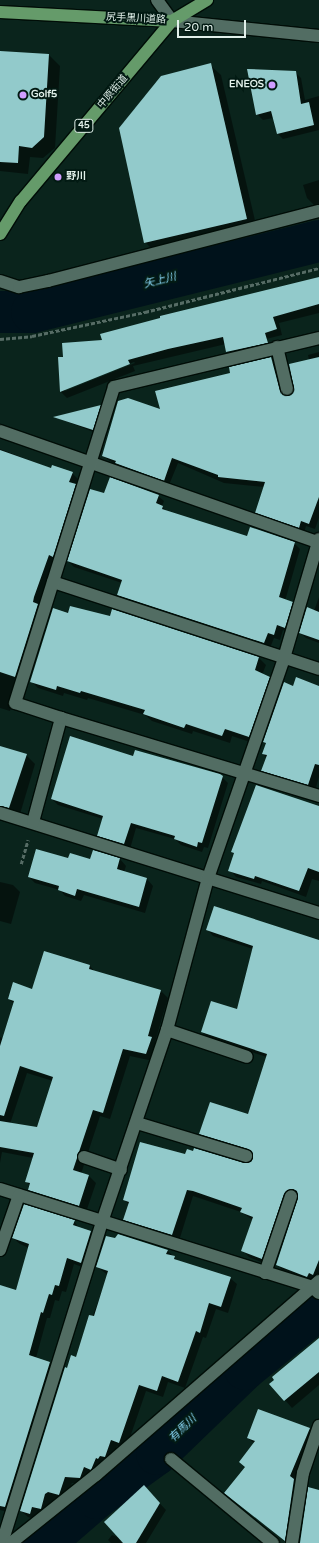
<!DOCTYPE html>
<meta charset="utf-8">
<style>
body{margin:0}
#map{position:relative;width:319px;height:1543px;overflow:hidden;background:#0a241c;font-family:"Varela Round","Noto Sans JP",sans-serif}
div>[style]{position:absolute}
.shadow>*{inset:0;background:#0007}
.river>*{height:42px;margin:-21px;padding:0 21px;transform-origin:21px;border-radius:21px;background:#00121b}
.building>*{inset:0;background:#92cacb}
.path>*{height:2.5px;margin-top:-1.25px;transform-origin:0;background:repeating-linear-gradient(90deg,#566c65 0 4px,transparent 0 6px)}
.roads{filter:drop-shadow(1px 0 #000d07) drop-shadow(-1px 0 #000d07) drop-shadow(0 1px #000d07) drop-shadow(0 -1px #000d07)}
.minor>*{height:12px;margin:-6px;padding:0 6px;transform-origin:6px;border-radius:6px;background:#526d63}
.major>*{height:12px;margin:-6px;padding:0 6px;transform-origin:6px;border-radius:6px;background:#659b6a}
.dots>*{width:11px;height:11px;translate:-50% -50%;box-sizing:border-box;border:2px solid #021a13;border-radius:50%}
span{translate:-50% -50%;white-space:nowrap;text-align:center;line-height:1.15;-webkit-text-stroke:4px #021a13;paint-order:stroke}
.shield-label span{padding:1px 3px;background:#021a13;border:1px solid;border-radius:3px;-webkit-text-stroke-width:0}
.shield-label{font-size:9px;color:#e1f0ea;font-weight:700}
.street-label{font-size:10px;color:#e1f0ea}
.poi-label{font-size:10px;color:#e1f0ea;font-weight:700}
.right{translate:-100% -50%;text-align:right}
.left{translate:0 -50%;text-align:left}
.water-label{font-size:11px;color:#89d7f6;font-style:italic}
.scale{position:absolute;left:177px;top:20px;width:69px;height:18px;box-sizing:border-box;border:2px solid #e1f0ea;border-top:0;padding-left:5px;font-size:12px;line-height:14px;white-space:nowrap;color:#e1f0ea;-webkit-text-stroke:3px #021a13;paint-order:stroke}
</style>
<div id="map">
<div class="shadow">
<div style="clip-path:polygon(0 52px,49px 55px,60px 66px,55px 148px,43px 158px,30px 157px,28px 174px,0 171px)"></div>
<div style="clip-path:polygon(210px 65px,221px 75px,257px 229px,156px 253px,145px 242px)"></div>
<div style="clip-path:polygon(295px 72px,301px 78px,305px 100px,319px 96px,319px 130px,283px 139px,278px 134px,273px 118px,263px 120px,257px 114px)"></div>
<div style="clip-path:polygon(319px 180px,319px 209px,318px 209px,307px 198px,303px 185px)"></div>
<div style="clip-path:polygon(evenodd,319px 278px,319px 313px,279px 323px,282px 335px,258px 341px,261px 352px,233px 358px,227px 352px,226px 344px,133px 366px,135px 371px,67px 398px,61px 392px,59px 358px,162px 319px,319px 278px,134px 362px,135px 363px,65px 391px,65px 389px,134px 362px)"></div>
<div style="clip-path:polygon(319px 352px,319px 518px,315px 529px,306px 526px,304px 533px,262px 518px,256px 512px,264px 487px,224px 483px,178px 463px,169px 485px,121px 469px,103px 456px,161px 410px,232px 373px,272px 362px,277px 367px,285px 397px,290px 397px,309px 360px,308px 355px)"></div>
<div style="clip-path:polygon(100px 406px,104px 410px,96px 433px,55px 417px)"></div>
<div style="clip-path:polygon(0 449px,52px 469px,72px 473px,79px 480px,10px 711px,0 708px)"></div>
<div style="clip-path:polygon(105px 494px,158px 496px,164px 501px,162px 506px,167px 512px,248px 537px,294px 543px,300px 549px,285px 601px,298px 609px,291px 633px,283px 630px,280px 640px,274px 638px,270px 648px,124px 600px,118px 595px,122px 583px,74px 567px,68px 561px)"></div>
<div style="clip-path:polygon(319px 597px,319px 643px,306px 638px,300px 633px,314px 611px)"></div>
<div style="clip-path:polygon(69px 614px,259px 658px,266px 665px,262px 675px,276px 685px,256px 744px,232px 736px,230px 743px,193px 731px,192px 734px,152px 721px,145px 715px,88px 698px,87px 700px,64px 693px,63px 696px,38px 688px,31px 681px)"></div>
<div style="clip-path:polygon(297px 678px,319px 686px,319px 777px,315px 791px,269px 777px,262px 770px,267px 758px,263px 754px,266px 744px,264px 742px)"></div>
<div style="clip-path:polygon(0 747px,26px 755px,35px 764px,20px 814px,0 807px)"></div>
<div style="clip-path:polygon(222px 777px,228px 783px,208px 848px,204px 847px,202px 852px,181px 845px,175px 839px,136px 828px,130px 849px,104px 841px,98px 835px,103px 819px,58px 805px,52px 799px)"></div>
<div style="clip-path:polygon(319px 807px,319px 881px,312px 879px,306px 897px,262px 881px,261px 884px,236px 877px,230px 870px,235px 855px,232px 852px)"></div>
<div style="clip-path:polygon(69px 859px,120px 859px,126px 866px,124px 872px,147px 879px,153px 886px,145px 913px,84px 895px,81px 901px,65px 896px,60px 890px,35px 883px,29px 877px)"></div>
<div style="clip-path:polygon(0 882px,13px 885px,20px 892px,11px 924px,0 921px)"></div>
<div style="clip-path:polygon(207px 929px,319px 941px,319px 1280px,313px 1283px,283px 1271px,277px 1264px,298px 1195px,296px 1195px,268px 1265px,249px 1257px,242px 1250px,253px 1220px,241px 1212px,193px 1196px,179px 1241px,130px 1226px,124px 1219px,129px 1205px,124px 1199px,186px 1155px,244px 1164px,251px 1163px,254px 1158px,252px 1154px,206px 1140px,200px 1134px,248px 1115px,267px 1057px,209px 1039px,202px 1032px,238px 1011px,253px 949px,213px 936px)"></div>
<div style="clip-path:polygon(evenodd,90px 966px,95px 972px,161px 991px,168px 998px,155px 1042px,158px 1045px,153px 1061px,130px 1056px,110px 1119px,100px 1116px,81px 1174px,89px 1176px,96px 1183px,86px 1212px,36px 1196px,29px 1190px,30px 1186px,26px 1181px,33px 1158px,2px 1152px,0 1163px,0 1037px,3px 1038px,14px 1004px,9px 999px,90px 966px,27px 1073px,53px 1081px,38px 1129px,10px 1124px,27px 1073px)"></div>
<div style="clip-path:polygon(74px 1221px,80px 1229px,91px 1232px,97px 1239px,88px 1269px,74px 1264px,66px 1292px,62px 1291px,59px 1301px,55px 1300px,50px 1318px,47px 1318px,36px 1358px,50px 1363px,56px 1370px,12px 1513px,0 1510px,0 1286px,16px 1291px,29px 1248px,20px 1244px,13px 1238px)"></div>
<div style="clip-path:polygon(167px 1250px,179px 1262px,230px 1278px,237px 1284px,228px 1313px,216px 1309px,206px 1338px,203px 1337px,185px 1388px,168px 1382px,163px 1397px,146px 1391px,126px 1449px,117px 1446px,111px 1463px,87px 1484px,72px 1483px,65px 1501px,55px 1498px,48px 1515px,37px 1520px,28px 1517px,21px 1511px,68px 1370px,77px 1358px,108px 1275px,97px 1267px)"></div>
<div style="clip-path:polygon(319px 1339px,319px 1385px,292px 1408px,271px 1384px)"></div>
<div style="clip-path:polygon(309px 1429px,316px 1435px,288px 1543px,225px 1493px,245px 1467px,255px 1444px,248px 1438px)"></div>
<div style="clip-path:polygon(150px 1493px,166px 1510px,146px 1543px,111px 1543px,108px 1540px,112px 1535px,120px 1538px)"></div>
</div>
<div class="river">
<div style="left:0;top:312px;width:32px"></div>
<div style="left:32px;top:312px;width:296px;rotate:-13.9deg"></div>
<div style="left:44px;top:1543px;width:69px;rotate:-40.9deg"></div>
<div style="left:96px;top:1498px;width:75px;rotate:-35.8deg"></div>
<div style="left:157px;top:1454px;width:122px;rotate:-44deg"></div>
<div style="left:245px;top:1369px;width:95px;rotate:-39deg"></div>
</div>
<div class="building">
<div style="clip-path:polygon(0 51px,49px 54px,44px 137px,32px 148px,19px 146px,18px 163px,0 162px)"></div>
<div style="clip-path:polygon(211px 63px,247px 219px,144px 243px,119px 128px,161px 76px)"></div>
<div style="clip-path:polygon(247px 69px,296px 71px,301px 104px,309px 102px,314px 125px,277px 134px,271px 111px,256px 115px)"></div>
<div style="clip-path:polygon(319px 277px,319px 304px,273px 317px,277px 329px,265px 333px,268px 343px,226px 352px,223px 337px,168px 349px,128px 360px,130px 364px,60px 392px,58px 357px,63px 357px,62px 343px,102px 340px,100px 334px,160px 318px,160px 316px)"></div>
<div style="clip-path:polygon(271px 357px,280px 391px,288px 396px,292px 394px,294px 388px,289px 364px,319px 357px,319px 497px,309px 524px,301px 521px,299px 528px,255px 513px,265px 482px,218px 477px,218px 475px,172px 458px,164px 481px,115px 463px,116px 461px,102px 456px,118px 401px,128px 398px,160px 409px,155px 391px,230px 373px,229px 367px)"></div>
<div style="clip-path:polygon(101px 405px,93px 430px,53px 417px)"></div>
<div style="clip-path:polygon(0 450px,51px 468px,52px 465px,73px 472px,69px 482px,76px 484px,53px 557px,49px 555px,34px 597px,33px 602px,38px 604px,15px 677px,0 672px)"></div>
<div style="clip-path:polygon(110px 477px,159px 495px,156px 503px,163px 506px,162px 509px,247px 536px,250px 527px,295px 542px,279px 597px,293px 602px,285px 628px,277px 625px,274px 635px,268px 633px,264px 643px,117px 595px,122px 580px,67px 561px,90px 489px,104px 493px)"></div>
<div style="clip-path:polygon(70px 606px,110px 616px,112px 609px,259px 657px,255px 670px,270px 677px,249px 737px,225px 729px,222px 736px,186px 724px,184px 728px,143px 714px,145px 710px,81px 691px,80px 693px,57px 686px,56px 690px,30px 682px,53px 608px,68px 613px)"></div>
<div style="clip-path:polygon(307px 607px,319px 612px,319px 640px,299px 633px)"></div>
<div style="clip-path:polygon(296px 677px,319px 686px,319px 765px,315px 764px,308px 785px,261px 771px,267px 755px,262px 754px,266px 743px,263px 742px,284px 682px,293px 686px)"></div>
<div style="clip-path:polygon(70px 736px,133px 756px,135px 750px,220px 774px,223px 776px,202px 843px,198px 842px,197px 847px,174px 839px,175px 836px,131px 823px,124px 844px,97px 836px,103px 816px,51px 799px)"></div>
<div style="clip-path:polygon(0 746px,27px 754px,9px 808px,0 806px)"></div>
<div style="clip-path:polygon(256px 785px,319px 806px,319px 872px,308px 868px,299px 891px,255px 876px,254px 879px,228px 871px,234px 853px,231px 852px)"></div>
<div style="clip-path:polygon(36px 849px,68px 858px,70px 853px,90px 859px,93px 850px,120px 858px,117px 869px,147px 878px,139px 907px,77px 889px,75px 896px,58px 890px,59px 886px,28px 877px)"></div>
<div style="clip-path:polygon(214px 906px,319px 940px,319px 1260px,313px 1275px,309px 1273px,307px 1277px,276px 1265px,298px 1198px,297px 1191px,293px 1189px,284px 1194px,262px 1259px,241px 1251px,253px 1217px,240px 1212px,242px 1208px,193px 1191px,187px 1190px,172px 1235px,123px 1220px,129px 1202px,123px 1200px,140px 1142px,185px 1154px,187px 1149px,193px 1151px,194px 1148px,244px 1163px,251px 1162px,253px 1158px,248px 1149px,199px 1134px,210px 1102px,248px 1114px,267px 1054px,201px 1032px,211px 1001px,237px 1009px,253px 946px,206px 930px)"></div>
<div style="clip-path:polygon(44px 951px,90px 965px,89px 969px,161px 990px,148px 1036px,152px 1037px,146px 1054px,123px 1049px,103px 1113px,93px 1110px,73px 1170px,89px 1175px,79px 1206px,28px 1190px,30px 1183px,25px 1182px,34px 1153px,0 1147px,0 1121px,37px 1127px,53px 1077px,20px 1066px,4px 1116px,0 1115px,0 1046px,14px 1001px,8px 999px,13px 982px,32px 989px)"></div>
<div style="clip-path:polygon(24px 1204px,75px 1220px,73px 1225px,91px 1231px,81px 1263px,67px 1258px,59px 1286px,55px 1285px,52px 1295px,49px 1294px,43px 1313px,41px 1312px,29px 1355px,50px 1362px,5px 1507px,0 1506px,0 1285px,16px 1290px,29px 1244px,12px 1238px)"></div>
<div style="clip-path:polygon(118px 1234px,168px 1250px,166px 1254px,175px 1256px,174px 1259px,231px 1277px,221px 1307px,209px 1303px,200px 1333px,196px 1331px,178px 1382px,162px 1376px,157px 1391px,139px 1385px,119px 1443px,111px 1440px,105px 1457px,100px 1456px,98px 1459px,96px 1458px,91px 1470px,84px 1467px,80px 1478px,65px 1477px,59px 1495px,48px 1492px,45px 1494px,41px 1509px,32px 1507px,30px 1514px,20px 1511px,65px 1367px,67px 1368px,71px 1355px,76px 1357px,89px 1315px,94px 1316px,108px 1271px,96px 1267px,106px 1236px,115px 1238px)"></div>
<div style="clip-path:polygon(319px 1338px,319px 1372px,284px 1401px,269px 1384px,274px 1380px,272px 1377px)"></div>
<div style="clip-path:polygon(258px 1409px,310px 1428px,290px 1476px,294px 1479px,285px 1541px,224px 1493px,245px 1467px,239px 1462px,255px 1441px,247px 1438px)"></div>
<div style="clip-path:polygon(144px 1485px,160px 1503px,136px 1543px,123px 1543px,104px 1522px)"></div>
<div style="clip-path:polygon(308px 1487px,319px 1490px,319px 1543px,300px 1543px)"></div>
</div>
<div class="path">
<div style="left:0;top:339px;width:32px;rotate:-5deg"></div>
<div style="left:32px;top:336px;width:116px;rotate:-12deg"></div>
<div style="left:145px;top:312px;width:179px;rotate:-14.2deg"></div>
<div style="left:21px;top:864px;width:25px;rotate:-74deg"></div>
</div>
<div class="roads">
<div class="minor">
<div style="left:157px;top:0;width:26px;rotate:54deg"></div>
<div style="left:172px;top:21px;width:148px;rotate:5.8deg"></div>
<div style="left:0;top:281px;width:20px;rotate:18deg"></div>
<div style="left:19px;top:287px;width:30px;rotate:-12deg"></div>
<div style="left:48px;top:281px;width:280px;rotate:-14.5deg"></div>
<div style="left:277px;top:347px;width:43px;rotate:76.6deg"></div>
<div style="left:0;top:431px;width:338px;rotate:19.3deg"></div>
<div style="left:53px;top:582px;width:280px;rotate:18.1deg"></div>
<div style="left:61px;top:718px;width:270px;rotate:16.8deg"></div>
<div style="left:0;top:813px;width:334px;rotate:17.4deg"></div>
<div style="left:33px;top:822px;width:108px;rotate:-74.9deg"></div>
<div style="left:61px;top:718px;width:48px;rotate:-161.9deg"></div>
<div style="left:15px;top:703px;width:331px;rotate:-72.6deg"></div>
<div style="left:114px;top:387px;width:211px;rotate:-13.4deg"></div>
<div style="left:167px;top:1030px;width:84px;rotate:18.6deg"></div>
<div style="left:137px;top:1123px;width:114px;rotate:16.8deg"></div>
<div style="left:84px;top:1157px;width:39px;rotate:19deg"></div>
<div style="left:0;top:1189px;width:327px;rotate:17.4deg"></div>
<div style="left:312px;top:1287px;width:9px;rotate:41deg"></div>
<div style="left:0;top:1250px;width:58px;rotate:-70.9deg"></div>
<div style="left:265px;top:1273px;width:81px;rotate:-71.3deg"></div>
<div style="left:171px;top:1459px;width:132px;rotate:39.5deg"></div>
<div style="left:2px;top:1543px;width:336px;rotate:-72.7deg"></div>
<div style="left:102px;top:1222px;width:203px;rotate:-71.3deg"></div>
<div style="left:167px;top:1030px;width:157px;rotate:-74.9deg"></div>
<div style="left:208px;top:878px;width:233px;rotate:-70.9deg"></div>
<div style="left:284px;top:658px;width:124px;rotate:-73.6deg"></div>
<div style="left:11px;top:1543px;width:109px;rotate:-38.7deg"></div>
<div style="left:96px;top:1475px;width:296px;rotate:-41deg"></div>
<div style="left:292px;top:1543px;width:71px;rotate:-81.1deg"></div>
<div style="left:303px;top:1473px;width:50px;rotate:-71.2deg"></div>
</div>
<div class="major">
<div style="left:0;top:12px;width:172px;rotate:3deg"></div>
<div style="left:0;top:234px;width:39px;rotate:-58deg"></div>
<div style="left:21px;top:201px;width:235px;rotate:-50deg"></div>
<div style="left:172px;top:21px;width:41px;rotate:-31deg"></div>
</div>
</div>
<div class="dots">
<div style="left:272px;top:85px;background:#d09dff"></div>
<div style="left:23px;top:95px;background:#d09dff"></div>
<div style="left:58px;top:177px;background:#d09dff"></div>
</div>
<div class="shield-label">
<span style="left:84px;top:126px">45</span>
</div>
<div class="street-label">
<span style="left:136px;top:19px;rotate:3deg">尻手黒川道路</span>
<span style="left:113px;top:92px;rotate:-50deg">中原街道</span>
</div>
<div class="poi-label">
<span class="right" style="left:264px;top:85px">ENEOS</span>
<span class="left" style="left:31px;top:95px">Golf5</span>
<span class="left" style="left:66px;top:177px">野川</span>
</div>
<div class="water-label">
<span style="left:160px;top:281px;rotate:-14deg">矢上川</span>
<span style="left:183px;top:1429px;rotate:-44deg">有馬川</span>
</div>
<div class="scale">20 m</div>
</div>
